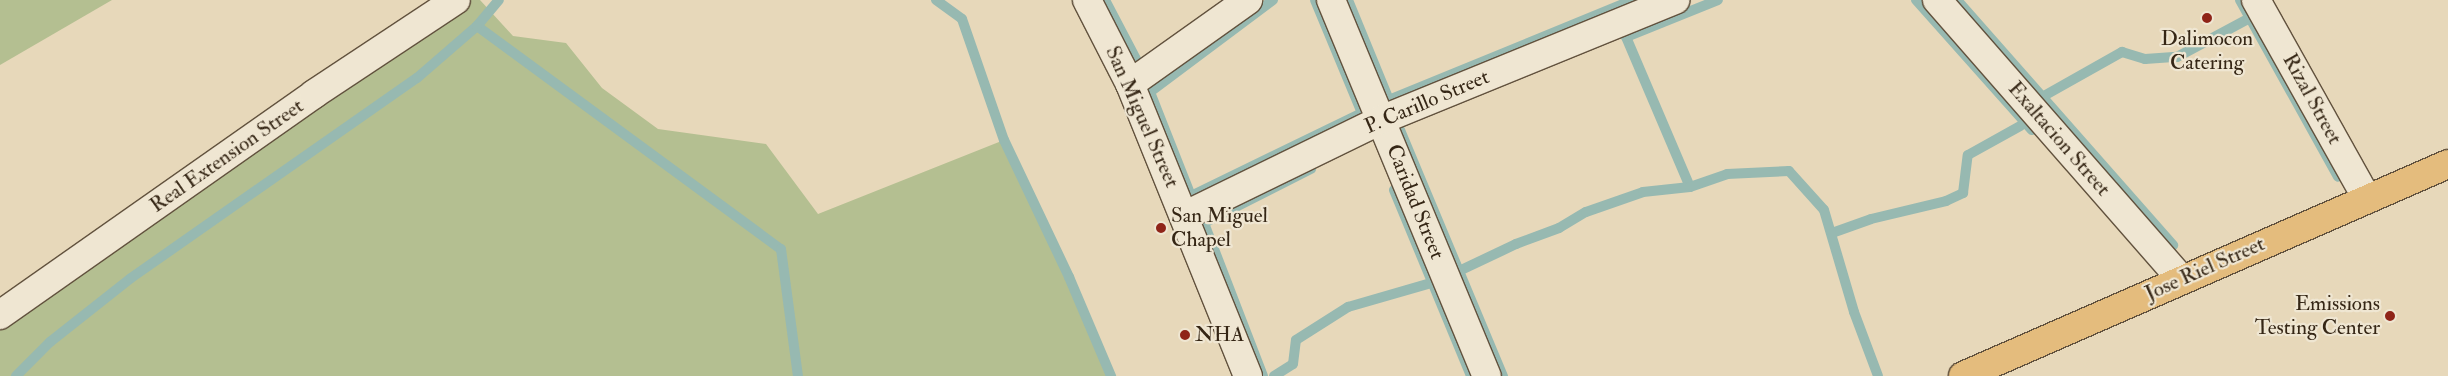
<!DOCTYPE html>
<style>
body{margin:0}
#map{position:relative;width:2448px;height:376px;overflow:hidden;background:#e7d8ba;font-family:"IM FELL Double Pica",serif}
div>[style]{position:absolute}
.green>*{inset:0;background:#b4bf91}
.stream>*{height:10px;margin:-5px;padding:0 5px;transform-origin:5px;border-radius:5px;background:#97b9b1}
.roads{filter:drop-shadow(1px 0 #62523e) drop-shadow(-1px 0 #62523e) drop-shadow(0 1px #62523e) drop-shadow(0 -1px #62523e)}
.minor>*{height:28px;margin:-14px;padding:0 14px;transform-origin:14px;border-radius:14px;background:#efe6d2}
.highway>*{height:28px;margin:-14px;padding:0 14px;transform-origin:14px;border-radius:14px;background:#e4bc7d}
.dots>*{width:14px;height:14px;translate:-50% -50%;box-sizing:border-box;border:2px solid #efe6d2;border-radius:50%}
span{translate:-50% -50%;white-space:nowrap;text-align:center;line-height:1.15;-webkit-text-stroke:4.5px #efe6d2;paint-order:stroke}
.poi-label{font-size:21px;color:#352615}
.left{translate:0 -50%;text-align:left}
.right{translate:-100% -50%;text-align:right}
.street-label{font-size:21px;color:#352615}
</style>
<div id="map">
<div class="green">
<div style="clip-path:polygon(0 0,112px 0,0 65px)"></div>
<div style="clip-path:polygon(456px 0,480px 0,513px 36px,566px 43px,602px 88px,658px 129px,766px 144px,818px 214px,1004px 140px,1069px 277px,1111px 376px,0 376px,0 315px)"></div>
</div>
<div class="stream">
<div style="left:936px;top:0;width:32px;rotate:36deg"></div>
<div style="left:962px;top:19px;width:128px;rotate:70.9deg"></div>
<div style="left:1004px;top:140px;width:152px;rotate:64.6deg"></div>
<div style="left:1069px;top:277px;width:108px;rotate:67deg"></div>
<div style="left:1105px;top:0;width:67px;rotate:62.3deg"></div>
<div style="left:1273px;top:0;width:154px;rotate:143.2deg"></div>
<div style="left:1150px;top:92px;width:112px;rotate:68.5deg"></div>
<div style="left:1191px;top:196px;width:190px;rotate:-25.9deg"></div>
<div style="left:1362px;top:113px;width:122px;rotate:-112.6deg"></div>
<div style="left:1348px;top:0;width:108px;rotate:67.7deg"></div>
<div style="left:1389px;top:100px;width:264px;rotate:-22.3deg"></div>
<div style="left:1916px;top:0;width:174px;rotate:48.3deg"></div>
<div style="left:1957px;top:0;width:327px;rotate:48.6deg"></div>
<div style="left:2240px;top:0;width:202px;rotate:61deg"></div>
<div style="left:477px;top:26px;width:377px;rotate:36.3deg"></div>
<div style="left:781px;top:249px;width:128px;rotate:82.4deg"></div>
<div style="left:2042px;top:97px;width:92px;rotate:-29.4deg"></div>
<div style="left:2122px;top:52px;width:24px;rotate:17deg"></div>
<div style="left:2145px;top:59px;width:32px;rotate:-4deg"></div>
<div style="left:2177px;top:57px;width:81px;rotate:-28.2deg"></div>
<div style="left:1400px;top:130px;width:267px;rotate:67.3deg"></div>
<div style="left:1690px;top:187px;width:163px;rotate:-113.1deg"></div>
<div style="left:1626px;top:37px;width:99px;rotate:-21.9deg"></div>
<div style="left:1394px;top:190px;width:201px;rotate:67.5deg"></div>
<div style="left:1832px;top:233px;width:41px;rotate:-19.7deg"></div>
<div style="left:1871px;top:219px;width:77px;rotate:-13.5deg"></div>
<div style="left:1946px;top:201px;width:19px;rotate:-25deg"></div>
<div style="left:1963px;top:193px;width:38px;rotate:-83deg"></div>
<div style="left:1968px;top:155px;width:60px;rotate:-29.1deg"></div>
<div style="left:1459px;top:271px;width:63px;rotate:-25.3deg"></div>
<div style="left:1516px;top:244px;width:46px;rotate:-20.4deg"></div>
<div style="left:1559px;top:228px;width:31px;rotate:-31deg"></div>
<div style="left:1586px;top:212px;width:60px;rotate:-19.3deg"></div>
<div style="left:1643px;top:192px;width:47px;rotate:-6.1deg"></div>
<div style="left:1690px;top:187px;width:39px;rotate:-19deg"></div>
<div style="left:1727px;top:174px;width:62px;rotate:-2.8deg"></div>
<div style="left:1789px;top:171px;width:52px;rotate:48.1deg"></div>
<div style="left:1824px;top:210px;width:106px;rotate:73.6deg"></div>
<div style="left:1854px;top:312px;width:68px;rotate:69.4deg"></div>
<div style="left:16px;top:376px;width:48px;rotate:-45deg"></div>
<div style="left:50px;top:342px;width:103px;rotate:-38.3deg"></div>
<div style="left:131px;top:278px;width:349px;rotate:-35deg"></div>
<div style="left:417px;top:78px;width:79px;rotate:-40.9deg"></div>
<div style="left:477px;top:26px;width:34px;rotate:-50deg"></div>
<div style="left:1263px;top:376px;width:164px;rotate:-111.1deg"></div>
<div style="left:1204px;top:223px;width:120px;rotate:-26.8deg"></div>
<div style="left:1274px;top:376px;width:22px;rotate:-32deg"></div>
<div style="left:1293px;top:364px;width:24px;rotate:-83deg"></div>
<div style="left:1296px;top:340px;width:62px;rotate:-32.4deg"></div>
<div style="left:1348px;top:307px;width:86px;rotate:-16.1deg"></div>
</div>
<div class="roads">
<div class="minor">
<div style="left:1087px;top:0;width:94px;rotate:62.9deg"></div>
<div style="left:1130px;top:84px;width:315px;rotate:68deg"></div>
<div style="left:1331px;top:0;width:407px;rotate:67.5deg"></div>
<div style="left:1937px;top:0;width:371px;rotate:48.8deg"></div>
<div style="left:2256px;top:0;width:228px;rotate:60.8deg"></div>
<div style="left:1130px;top:84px;width:145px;rotate:-35.4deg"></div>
<div style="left:1184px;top:216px;width:219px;rotate:-26deg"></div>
<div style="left:1381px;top:120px;width:318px;rotate:-22.2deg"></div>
<div style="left:0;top:315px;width:384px;rotate:-35.1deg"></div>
<div style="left:314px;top:94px;width:170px;rotate:-33.5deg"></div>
</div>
<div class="highway">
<div style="left:1963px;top:376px;width:529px;rotate:-23.61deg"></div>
</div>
</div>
<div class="dots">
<div style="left:2207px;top:18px;background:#8f2418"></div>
<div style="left:1161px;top:228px;background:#8f2418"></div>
<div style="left:2390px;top:316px;background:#8f2418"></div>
<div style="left:1185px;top:335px;background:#8f2418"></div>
</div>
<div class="poi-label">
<span style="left:2207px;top:51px">Dalimocon<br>Catering</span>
<span class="left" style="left:1171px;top:228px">San Miguel<br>Chapel</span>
<span class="right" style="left:2380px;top:316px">Emissions<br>Testing Center</span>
<span class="left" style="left:1195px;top:335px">NHA</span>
</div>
<div class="street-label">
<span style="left:2312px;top:99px;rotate:61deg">Rizal Street</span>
<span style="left:1427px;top:102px;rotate:-23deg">P. Carillo Street</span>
<span style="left:1142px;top:117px;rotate:66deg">San Miguel Street</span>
<span style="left:2059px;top:139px;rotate:49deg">Exaltacion Street</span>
<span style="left:227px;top:156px;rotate:-35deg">Real Extension Street</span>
<span style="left:1415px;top:202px;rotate:68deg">Caridad Street</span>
<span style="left:2205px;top:269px;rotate:-24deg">Jose Riel Street</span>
</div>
</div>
